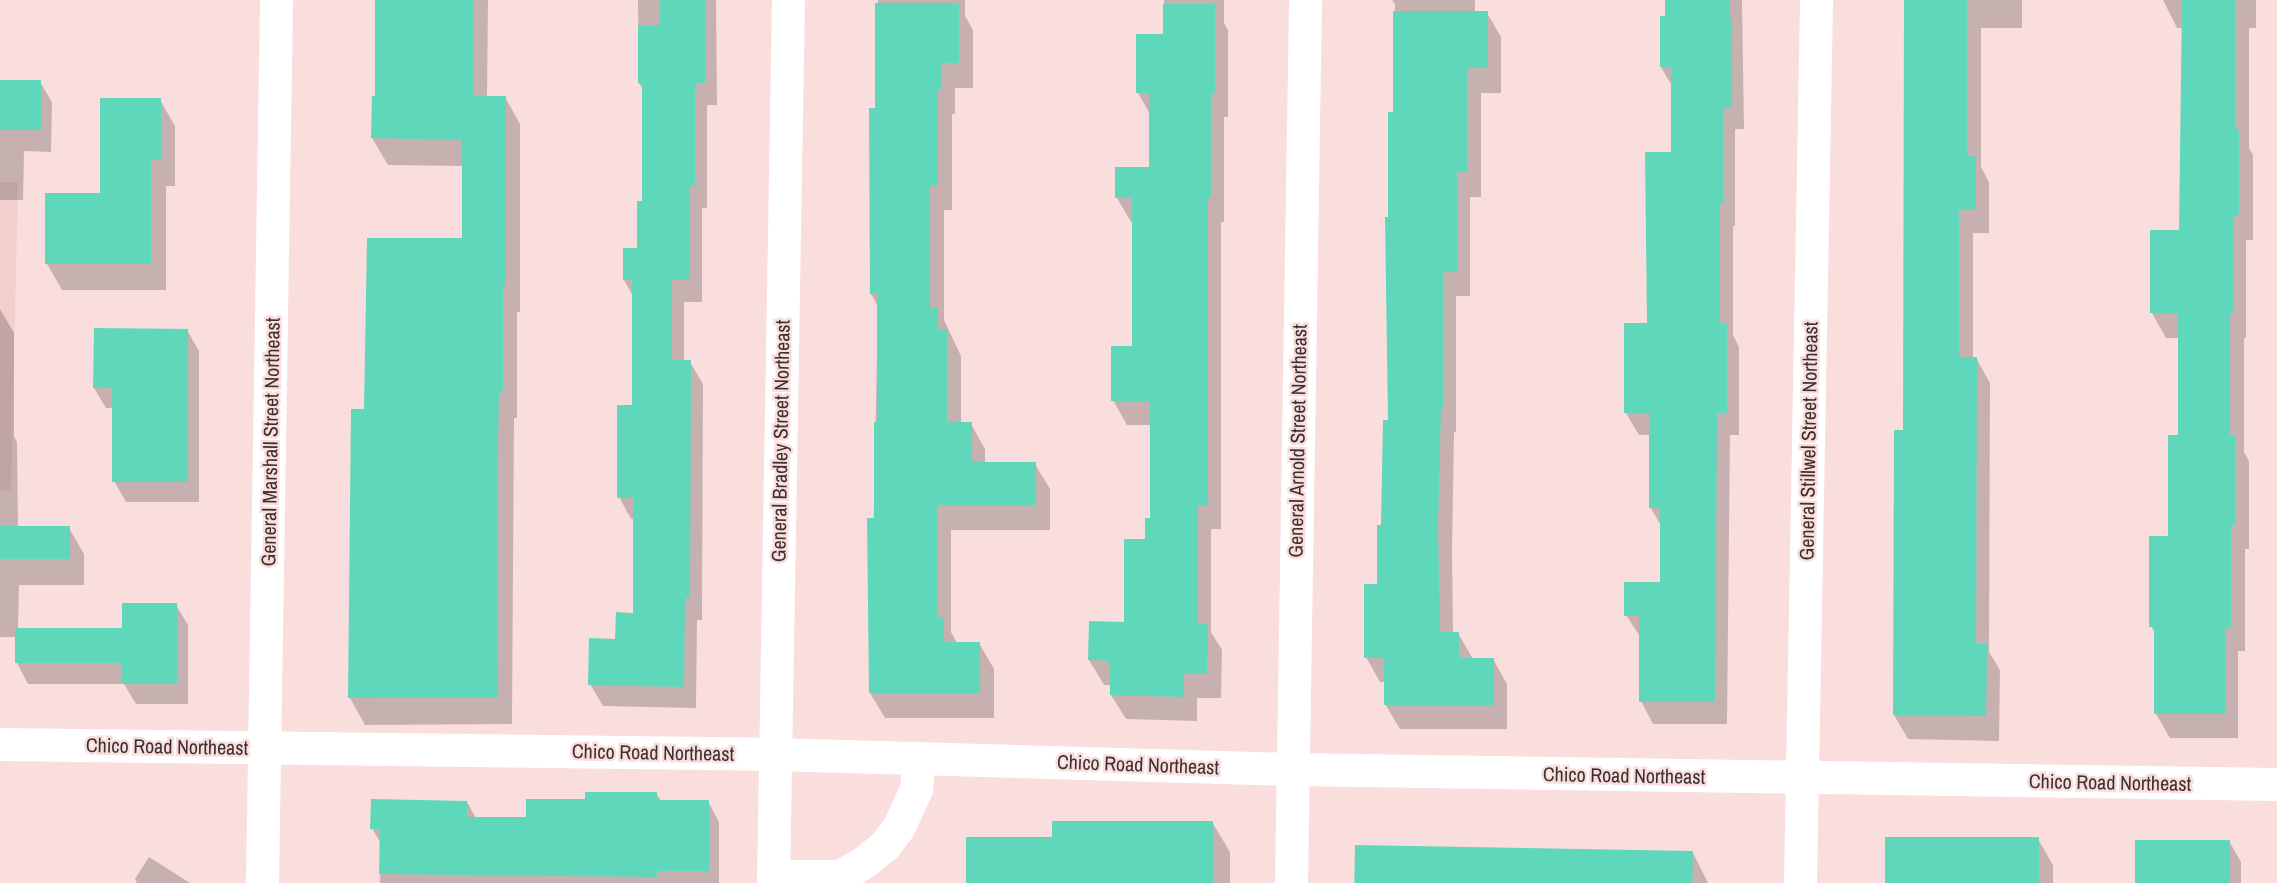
<!DOCTYPE html>
<style>
body{margin:0}
#map{position:relative;width:2277px;height:883px;overflow:hidden;background:#f9dedd;font-family:"Archivo Narrow",sans-serif}
div>[style]{position:absolute}
.built>*{inset:0;background:#f1cfcd}
.shadow>*{inset:0;background:#0003}
.building>*{inset:0;background:#5ed7bb;transform-origin:0 0}
.minor>*{height:33px;margin:-16.5px;padding:0 16.5px;transform-origin:16.5px;border-radius:16.5px;background:#fff}
span{translate:-50% -50%;white-space:nowrap;text-align:center;line-height:1.15;-webkit-text-stroke:5px #f9dedd;paint-order:stroke}
.street-label{font-size:20px;color:#3b3130}
</style>
<div id="map">
<div class="built">
<div style="clip-path:polygon(0 182px,18px 182px,11px 491px,0 491px)"></div>
</div>
<div class="shadow">
<div style="clip-path:polygon(377px 0,488px 0,487px 97px,505px 97px,520px 124px,520px 312px,517px 312px,517px 418px,514px 418px,512px 724px,365px 725px,350px 698px,352px 411px,365px 411px,463px 239px,463px 166px,388px 165px,372px 138px,377px 98px)"></div>
<div style="clip-path:polygon(638px 0,716px 0,717px 105px,707px 105px,707px 208px,702px 208px,702px 302px,684px 302px,684px 362px,690px 362px,703px 384px,702px 620px,697px 620px,696px 708px,603px 706px,590px 684px,635px 614px,635px 519px,631px 519px,619px 497px,633px 406px,633px 296px,624px 280px,638px 249px,643px 203px,643px 90px,639px 83px)"></div>
<div style="clip-path:polygon(878px 0,965px 0,965px 16px,973px 30px,973px 88px,955px 88px,955px 114px,952px 114px,952px 210px,944px 210px,944px 320px,961px 356px,961px 424px,971px 424px,985px 449px,985px 464px,1035px 464px,1050px 489px,1050px 530px,951px 530px,951px 632px,957px 643px,979px 643px,994px 669px,994px 718px,885px 718px,870px 693px,878px 306px,871px 294px)"></div>
<div style="clip-path:polygon(1164px 0,1224px 0,1224px 23px,1228px 30px,1228px 117px,1224px 117px,1224px 222px,1221px 222px,1221px 529px,1211px 529px,1211px 632px,1222px 650px,1221px 698px,1197px 698px,1197px 721px,1126px 719px,1111px 695px,1112px 685px,1104px 685px,1089px 660px,1126px 623px,1152px 520px,1152px 425px,1127px 425px,1113px 400px,1134px 348px,1134px 222px,1131px 222px,1117px 198px,1150px 168px,1150px 114px,1138px 93px,1164px 36px)"></div>
<div style="clip-path:polygon(1392px 0,1475px 0,1475px 13px,1487px 13px,1501px 37px,1501px 93px,1481px 93px,1481px 197px,1470px 197px,1470px 296px,1456px 296px,1456px 432px,1454px 432px,1452px 551px,1453px 633px,1458px 633px,1473px 659px,1493px 659px,1507px 684px,1507px 729px,1400px 729px,1385px 704px,1385px 682px,1380px 682px,1366px 657px,1378px 586px,1390px 421px,1390px 219px,1395px 113px,1395px 4px)"></div>
<div style="clip-path:polygon(1667px 0,1742px 0,1744px 129px,1735px 129px,1735px 226px,1733px 226px,1733px 335px,1739px 347px,1739px 435px,1730px 435px,1727px 724px,1653px 724px,1641px 701px,1641px 638px,1626px 615px,1662px 584px,1662px 527px,1650px 507px,1650px 435px,1639px 435px,1626px 413px,1649px 324px,1672px 153px,1672px 86px,1661px 67px)"></div>
<div style="clip-path:polygon(1904px 0,2022px 0,2022px 28px,1981px 28px,1981px 167px,1989px 182px,1989px 233px,1973px 233px,1973px 358px,1976px 358px,1990px 383px,1989px 652px,2000px 670px,1999px 741px,1908px 739px,1894px 715px,1904px 431px)"></div>
<div style="clip-path:polygon(2163px 0,2256px 0,2256px 28px,2249px 28px,2249px 148px,2253px 155px,2253px 240px,2246px 240px,2246px 338px,2244px 338px,2244px 452px,2249px 461px,2249px 549px,2245px 549px,2245px 651px,2238px 651px,2238px 738px,2170px 738px,2156px 714px,2156px 635px,2151px 626px,2170px 538px,2179px 436px,2179px 338px,2166px 338px,2152px 313px,2181px 231px,2184px 28px,2177px 28px)"></div>
<div style="clip-path:polygon(0 81px,40px 82px,52px 102px,51px 152px,24px 151px,23px 200px,0 200px)"></div>
<div style="clip-path:polygon(160px 100px,175px 126px,175px 186px,166px 186px,166px 290px,62px 290px,47px 264px,102px 195px)"></div>
<div style="clip-path:polygon(0 309px,14px 333px,14px 436px,17px 442px,18px 528px,69px 528px,84px 554px,84px 585px,19px 585px,18px 629px,124px 629px,176px 605px,188px 625px,188px 704px,136px 704px,124px 684px,28px 684px,17px 663px,17px 637px,0 637px)"></div>
<div style="clip-path:polygon(187px 330px,199px 351px,199px 502px,126px 502px,114px 481px,114px 408px,106px 408px,94px 388px)"></div>
<div style="clip-path:polygon(656px 793px,661px 801px,708px 801px,719px 822px,719px 883px,380px 883px,381px 844px,372px 828px,467px 802px,476px 818px,528px 818px,587px 800px)"></div>
<div style="clip-path:polygon(1212px 822px,1230px 852px,1230px 883px,967px 883px,1054px 839px)"></div>
<div style="clip-path:polygon(2038px 839px,2053px 865px,2053px 883px,1886px 883px)"></div>
<div style="clip-path:polygon(2229px 841px,2241px 862px,2241px 883px,2137px 883px)"></div>
<div style="clip-path:polygon(1692px 851px,1708px 883px,1356px 883px)"></div>
<div style="clip-path:polygon(149px 857px,190px 883px,137px 883px,135px 879px)"></div>
</div>
<div class="building">
<div style="clip-path:polygon(375px 0,473px 0,473px 96px,506px 96px,506px 286px,503px 286px,503px 391px,499px 391px,497px 495px,498px 697px,348px 698px,351px 409px,364px 409px,367px 238px,462px 238px,462px 140px,371px 138px,372px 96px,375px 96px)"></div>
<div style="clip-path:polygon(660px 0,705px 0,705px 83px,695px 83px,695px 186px,690px 186px,690px 280px,672px 280px,672px 360px,691px 360px,690px 598px,685px 598px,684px 687px,588px 685px,589px 638px,615px 639px,616px 612px,633px 613px,633px 498px,617px 498px,617px 405px,632px 405px,632px 280px,623px 280px,623px 248px,637px 248px,637px 201px,642px 201px,642px 83px,638px 83px,638px 25px,660px 25px)"></div>
<div style="clip-path:polygon(1665px 0,1730px 0,1730px 17px,1732px 17px,1732px 107px,1723px 107px,1723px 204px,1720px 204px,1720px 323px,1727px 323px,1727px 413px,1717px 413px,1715px 702px,1639px 702px,1639px 616px,1624px 616px,1624px 582px,1660px 582px,1660px 508px,1649px 508px,1649px 413px,1624px 413px,1624px 323px,1647px 323px,1645px 152px,1671px 152px,1671px 67px,1660px 67px,1660px 16px,1665px 16px)"></div>
<div style="clip-path:polygon(1904px 0,1967px 0,1967px 156px,1976px 156px,1976px 209px,1959px 209px,1959px 357px,1977px 357px,1976px 644px,1987px 644px,1986px 716px,1893px 715px,1894px 430px,1903px 430px)"></div>
<div style="clip-path:polygon(2182px 0,2235px 0,2235px 129px,2239px 129px,2239px 216px,2233px 216px,2233px 313px,2230px 313px,2230px 435px,2235px 435px,2235px 525px,2231px 525px,2231px 627px,2225px 627px,2225px 714px,2154px 714px,2154px 627px,2149px 627px,2149px 536px,2168px 536px,2168px 435px,2178px 435px,2178px 313px,2150px 313px,2150px 230px,2179px 230px)"></div>
<div style="clip-path:polygon(875px 3px,959px 3px,959px 63px,941px 63px,941px 89px,938px 89px,938px 185px,930px 185px,930px 308px,938px 308px,938px 329px,947px 329px,947px 422px,972px 422px,972px 462px,1036px 462px,1036px 505px,937px 505px,937px 617px,944px 617px,944px 642px,980px 642px,980px 693px,869px 693px,867px 518px,874px 518px,874px 422px,877px 422px,877px 294px,870px 294px,869px 108px,875px 108px)"></div>
<div style="clip-path:polygon(1163px 4px,1215px 4px,1215px 93px,1211px 93px,1211px 198px,1208px 198px,1208px 505px,1198px 505px,1198px 623px,1208px 624px,1207px 674px,1184px 673px,1184px 697px,1110px 695px,1110px 661px,1088px 660px,1089px 621px,1124px 622px,1124px 539px,1145px 539px,1145px 518px,1150px 518px,1150px 401px,1111px 401px,1111px 346px,1132px 346px,1132px 198px,1115px 198px,1115px 167px,1149px 167px,1149px 93px,1136px 93px,1136px 34px,1163px 34px)"></div>
<div style="clip-path:polygon(1393px 11px,1488px 11px,1488px 68px,1467px 68px,1467px 172px,1457px 172px,1457px 272px,1443px 272px,1443px 407px,1441px 407px,1438px 525px,1440px 632px,1459px 632px,1459px 658px,1494px 658px,1494px 705px,1384px 705px,1384px 658px,1364px 658px,1364px 584px,1377px 584px,1377px 525px,1381px 525px,1383px 420px,1388px 420px,1385px 217px,1388px 217px,1388px 112px,1393px 112px)"></div>
<div style="left:0;top:80px;width:41px;height:50px"></div>
<div style="clip-path:polygon(100px 98px,161px 98px,161px 160px,151px 160px,151px 264px,45px 264px,45px 193px,100px 193px)"></div>
<div style="clip-path:polygon(94px 328px,188px 329px,188px 482px,112px 482px,112px 388px,93px 388px)"></div>
<div style="left:0;top:526px;width:70px;height:33px"></div>
<div style="clip-path:polygon(122px 603px,177px 603px,177px 684px,122px 684px,122px 663px,15px 663px,15px 628px,122px 628px)"></div>
<div style="clip-path:polygon(585px 792px,657px 792px,657px 800px,709px 800px,709px 871px,657px 871px,657px 877px,379px 874px,380px 829px,370px 829px,371px 799px,467px 801px,467px 817px,526px 817px,526px 799px,585px 799px)"></div>
<div style="clip-path:polygon(1052px 821px,1213px 821px,1213px 883px,966px 883px,966px 837px,1052px 837px)"></div>
<div style="left:1885px;top:837px;width:154px;height:46px"></div>
<div style="left:2135px;top:840px;width:95px;height:43px"></div>
<div style="left:1355px;top:845px;width:338px;height:38px;rotate:1deg"></div>
</div>
<div class="minor">
<div style="left:0;top:744px;width:775px;rotate:0.74deg"></div>
<div style="left:775px;top:754px;width:517px;rotate:1.66deg"></div>
<div style="left:1292px;top:769px;width:985px;rotate:0.87deg"></div>
<div style="left:773px;top:876px;width:67px"></div>
<div style="left:840px;top:876px;width:7px;rotate:90deg"></div>
<div style="left:840px;top:876px;width:28px;rotate:-30deg"></div>
<div style="left:864px;top:862px;width:27px;rotate:-39deg"></div>
<div style="left:885px;top:845px;width:21px;rotate:-53deg"></div>
<div style="left:898px;top:828px;width:43px;rotate:-65.2deg"></div>
<div style="left:916px;top:789px;width:31px;rotate:-84deg"></div>
<div style="left:262px;top:883px;width:883px;rotate:-89.09deg"></div>
<div style="left:773px;top:883px;width:883px;rotate:-89.03deg"></div>
<div style="left:1291px;top:883px;width:883px;rotate:-89.09deg"></div>
<div style="left:1800px;top:883px;width:883px;rotate:-88.96deg"></div>
</div>
<div class="street-label">
<span style="left:780px;top:441px;rotate:-89deg">General Bradley Street Northeast</span>
<span style="left:1297px;top:441px;rotate:-89deg">General Arnold Street Northeast</span>
<span style="left:1808px;top:441px;rotate:-89deg">General Stillwel Street Northeast</span>
<span style="left:270px;top:442px;rotate:-89deg">General Marshall Street Northeast</span>
<span style="left:167px;top:746px;rotate:1deg">Chico Road Northeast</span>
<span style="left:653px;top:752px;rotate:1deg">Chico Road Northeast</span>
<span style="left:1138px;top:764px;rotate:2deg">Chico Road Northeast</span>
<span style="left:1624px;top:775px;rotate:1deg">Chico Road Northeast</span>
<span style="left:2110px;top:782px;rotate:1deg">Chico Road Northeast</span>
</div>
</div>
